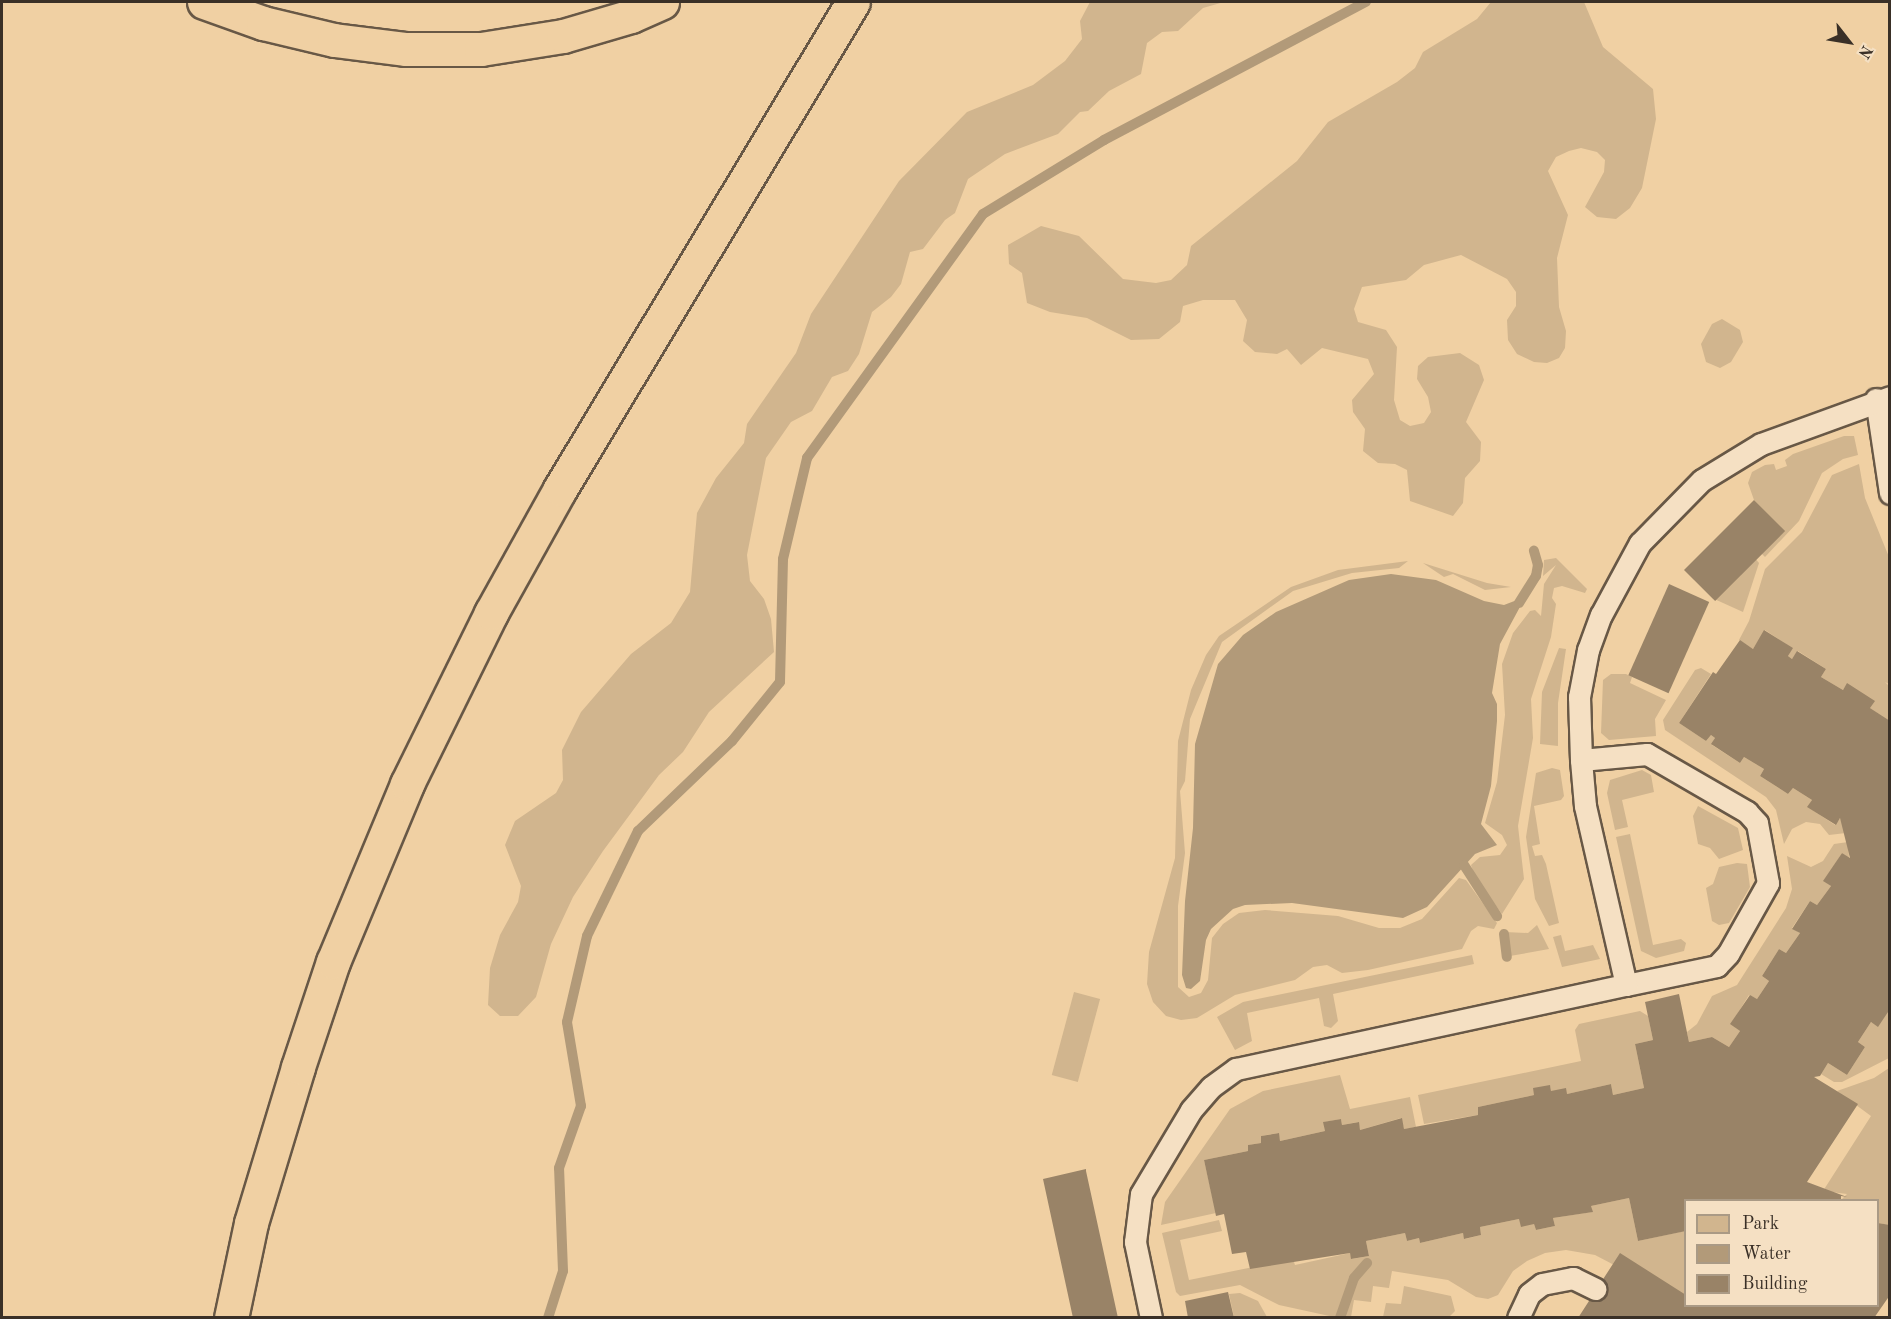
<!DOCTYPE html>
<style>
body{margin:0}
#map{position:relative;width:1891px;height:1319px;overflow:hidden;background:#f0d0a3;font-family:"Old Standard TT",serif}
div>[style]{position:absolute}
.green>*{inset:0;background:#d1b58e;transform-origin:0 0}
.water>*{inset:0;background:#b29a79}
.stream>*{height:10px;margin:-5px;padding:0 5px;transform-origin:5px;border-radius:5px;background:#b29a79}
.building>*{inset:0;background:#998367;transform-origin:0 0}
.roads{filter:drop-shadow(2px 0 #685846) drop-shadow(-2px 0 #685846) drop-shadow(0 2px #685846) drop-shadow(0 -2px #685846)}
.service>*{height:21px;margin:-10.5px;padding:0 10.5px;transform-origin:10.5px;border-radius:10.5px;background:#f5e0c3}
.motorway>*{height:33px;margin:-16.5px;padding:0 16.5px;transform-origin:16.5px;border-radius:16.5px;background:#f0d0a3}
span{translate:-50% -50%;white-space:nowrap;text-align:center;line-height:1.15;-webkit-text-stroke:6px #f5e0c3;paint-order:stroke}
.frame{position:absolute;inset:0;border:3px solid #3a3027;pointer-events:none}
.legend{position:absolute;left:1684px;top:1199px;width:195px;height:108px;box-sizing:border-box;background:#f5e0c3;border:2px solid #aa9a85;margin:0;padding:8px 10px;list-style:none;font-size:18px;color:#3a3027}
.legend li{display:flex;align-items:center;gap:12px;height:30px}
.legend b{width:30px;border:2px solid #aa9a85}
.north{position:absolute;left:1819px;top:12px;width:60px;height:60px;-webkit-text-stroke:4px #f5e0c3;paint-order:stroke;rotate:121deg;font-size:16px;font-weight:700;line-height:24px;text-align:center;color:#3a3027}
.north::after{content:'';display:block;margin:auto;width:21px;height:27px;background:#3a3027;clip-path:polygon(50% 0,100% 100%,50% 72%,0 100%)}
</style>
<div id="map">
<div class="green">
<div style="clip-path:polygon(1090px 2px,1224px 2px,1203px 8px,1178px 31px,1162px 32px,1147px 43px,1141px 74px,1109px 91px,1088px 111px,1080px 112px,1058px 134px,1005px 154px,968px 179px,955px 213px,945px 220px,923px 249px,910px 252px,901px 284px,891px 297px,872px 312px,859px 354px,848px 371px,832px 377px,812px 411px,791px 422px,766px 458px,747px 555px,750px 581px,764px 599px,771px 619px,774px 652px,709px 712px,683px 752px,659px 775px,603px 851px,573px 897px,551px 944px,536px 997px,518px 1016px,500px 1016px,488px 1005px,490px 968px,500px 935px,518px 902px,521px 886px,505px 845px,515px 821px,556px 793px,563px 780px,562px 750px,581px 712px,631px 654px,671px 623px,690px 592px,697px 513px,716px 478px,744px 443px,747px 424px,796px 353px,811px 314px,899px 181px,967px 112px,1033px 85px,1065px 61px,1082px 39px,1080px 21px)"></div>
<div style="clip-path:polygon(1491px 2px,1584px 2px,1603px 47px,1653px 89px,1656px 119px,1642px 188px,1630px 208px,1616px 219px,1597px 217px,1585px 207px,1604px 172px,1605px 160px,1597px 152px,1581px 148px,1569px 151px,1556px 157px,1548px 171px,1568px 215px,1557px 258px,1559px 307px,1566px 331px,1565px 348px,1559px 358px,1547px 363px,1534px 362px,1517px 354px,1508px 340px,1507px 320px,1516px 306px,1516px 292px,1507px 279px,1461px 255px,1424px 265px,1406px 280px,1362px 287px,1354px 309px,1358px 322px,1386px 330px,1397px 347px,1394px 400px,1400px 420px,1410px 426px,1424px 423px,1431px 412px,1428px 397px,1417px 379px,1418px 366px,1428px 357px,1460px 353px,1479px 365px,1484px 380px,1466px 422px,1481px 442px,1480px 461px,1465px 478px,1463px 503px,1453px 516px,1410px 501px,1407px 470px,1395px 464px,1378px 463px,1363px 451px,1365px 429px,1353px 412px,1352px 400px,1374px 374px,1368px 359px,1322px 348px,1301px 365px,1287px 349px,1277px 354px,1255px 352px,1243px 341px,1247px 320px,1235px 300px,1203px 300px,1183px 306px,1180px 322px,1159px 339px,1131px 340px,1087px 318px,1050px 312px,1027px 303px,1022px 273px,1009px 264px,1008px 245px,1041px 226px,1079px 236px,1123px 279px,1156px 283px,1171px 280px,1187px 265px,1191px 246px,1297px 161px,1328px 122px,1397px 82px,1415px 68px,1423px 52px,1477px 19px)"></div>
<div style="clip-path:polygon(1722px 319px,1740px 330px,1743px 342px,1731px 362px,1720px 368px,1706px 362px,1701px 344px,1712px 324px)"></div>
<div style="clip-path:polygon(1844px 436px,1854px 436px,1858px 455px,1843px 459px,1822px 473px,1799px 521px,1765px 557px,1761px 553px,1784px 531px,1754px 500px,1748px 483px,1752px 472px,1765px 465px,1774px 464px,1776px 470px,1787px 466px,1785px 460px,1793px 454px)"></div>
<div style="clip-path:polygon(1859px 464px,1865px 498px,1889px 557px,1889px 684px,1885px 682px,1889px 686px,1889px 721px,1870px 708px,1847px 684px,1843px 690px,1821px 677px,1826px 669px,1798px 651px,1792px 659px,1788px 656px,1792px 648px,1765px 630px,1753px 649px,1739px 640px,1749px 621px,1765px 569px,1802px 532px,1832px 475px)"></div>
<div style="clip-path:polygon(1556px 558px,1587px 589px,1585px 593px,1562px 586px,1554px 588px,1552px 598px,1556px 604px,1551px 637px,1531px 699px,1533px 738px,1518px 826px,1524px 879px,1502px 914px,1475px 877px,1471px 865px,1480px 857px,1500px 855px,1507px 845px,1502px 835px,1485px 823px,1497px 782px,1505px 715px,1502px 664px,1513px 633px,1530px 611px,1535px 610px,1541px 616px,1544px 584px,1556px 565px,1543px 576px,1544px 560px)"></div>
<div style="clip-path:polygon(1755px 558px,1759px 563px,1743px 612px,1712px 598px)"></div>
<div style="clip-path:polygon(1408px 561px,1399px 568px,1352px 573px,1293px 591px,1222px 642px,1190px 719px,1185px 781px,1180px 791px,1185px 853px,1178px 906px,1178px 987px,1189px 997px,1201px 993px,1208px 980px,1212px 938px,1223px 924px,1239px 913px,1265px 910px,1338px 916px,1379px 928px,1400px 928px,1422px 919px,1459px 878px,1466px 880px,1497px 923px,1494px 929px,1478px 926px,1471px 931px,1462px 949px,1368px 970px,1342px 973px,1327px 965px,1313px 967px,1295px 980px,1235px 995px,1197px 1018px,1181px 1020px,1166px 1016px,1153px 1002px,1147px 984px,1149px 952px,1175px 858px,1178px 741px,1191px 690px,1206px 655px,1219px 636px,1291px 587px,1338px 570px)"></div>
<div style="clip-path:polygon(1423px 563px,1487px 583px,1511px 587px,1485px 590px,1453px 574px,1444px 577px)"></div>
<div style="clip-path:polygon(1559px 648px,1566px 649px,1558px 703px,1558px 746px,1540px 744px,1542px 692px)"></div>
<div style="clip-path:polygon(1701px 668px,1711px 674px,1679px 723px,1706px 741px,1711px 735px,1715px 738px,1712px 745px,1740px 763px,1744px 757px,1764px 769px,1760px 776px,1788px 794px,1793px 788px,1812px 800px,1808px 807px,1835px 825px,1840px 818px,1846px 833px,1829px 835px,1820px 824px,1806px 822px,1792px 829px,1784px 844px,1776px 810px,1766px 797px,1665px 730px,1663px 720px,1695px 670px)"></div>
<div style="clip-path:polygon(1626px 674px,1632px 677px,1630px 683px,1666px 700px,1655px 719px,1656px 736px,1609px 740px,1601px 733px,1603px 680px,1611px 674px)"></div>
<div style="clip-path:polygon(1552px 768px,1560px 770px,1564px 796px,1561px 800px,1534px 806px,1540px 844px,1532px 846px,1535px 856px,1542px 855px,1546px 864px,1559px 923px,1549px 926px,1535px 899px,1526px 837px,1536px 773px)"></div>
<div style="clip-path:polygon(1642px 770px,1651px 775px,1654px 792px,1622px 800px,1628px 827px,1615px 830px,1607px 793px,1610px 780px)"></div>
<div style="clip-path:polygon(1698px 806px,1738px 828px,1743px 850px,1719px 859px,1710px 848px,1698px 844px,1693px 816px)"></div>
<div style="clip-path:polygon(1630px 834px,1653px 945px,1681px 939px,1686px 943px,1684px 951px,1656px 958px,1641px 951px,1616px 837px)"></div>
<div style="clip-path:polygon(1848px 842px,1849px 858px,1842px 853px,1824px 881px,1831px 886px,1817px 905px,1810px 901px,1792px 928px,1800px 933px,1786px 953px,1779px 949px,1762px 976px,1769px 981px,1757px 999px,1749px 995px,1731px 1024px,1740px 1031px,1729px 1047px,1712px 1037px,1689px 1042px,1687px 1032px,1697px 1024px,1712px 996px,1737px 985px,1786px 908px,1792px 889px,1787px 856px,1811px 867px,1823px 861px,1834px 844px)"></div>
<div style="clip-path:polygon(1737px 863px,1747px 864px,1750px 887px,1729px 923px,1719px 925px,1712px 921px,1706px 888px,1713px 884px,1719px 867px)"></div>
<div style="clip-path:polygon(1537px 925px,1549px 949px,1510px 956px,1505px 932px,1528px 933px)"></div>
<div style="clip-path:polygon(1561px 935px,1565px 951px,1593px 945px,1600px 959px,1562px 967px,1553px 937px)"></div>
<div style="clip-path:polygon(1472px 955px,1474px 964px,1333px 994px,1338px 1021px,1331px 1028px,1324px 1026px,1319px 998px,1247px 1013px,1252px 1041px,1235px 1050px,1217px 1017px,1243px 1002px)"></div>
<div style="left:1074px;top:992px;width:27px;height:86px;rotate:15deg"></div>
<div style="clip-path:polygon(1889px 1009px,1889px 1058px,1842px 1082px,1834px 1082px,1821px 1074px,1828px 1063px,1847px 1075px,1865px 1047px,1858px 1042px,1871px 1022px,1878px 1026px)"></div>
<div style="clip-path:polygon(1640px 1011px,1648px 1016px,1653px 1040px,1635px 1044px,1644px 1088px,1613px 1095px,1611px 1084px,1567px 1094px,1551px 1091px,1550px 1086px,1534px 1095px,1478px 1107px,1478px 1115px,1424px 1124px,1418px 1095px,1581px 1061px,1575px 1030px,1579px 1024px)"></div>
<div style="clip-path:polygon(1889px 1068px,1889px 1225px,1878px 1223px,1878px 1200px,1841px 1200px,1847px 1194px,1823px 1191px,1871px 1116px,1837px 1091px,1874px 1078px)"></div>
<div style="clip-path:polygon(1340px 1075px,1350px 1109px,1410px 1097px,1416px 1127px,1404px 1129px,1401px 1118px,1360px 1130px,1358px 1122px,1342px 1125px,1341px 1119px,1324px 1122px,1325px 1131px,1280px 1141px,1278px 1133px,1261px 1136px,1261px 1143px,1248px 1145px,1248px 1151px,1204px 1160px,1216px 1213px,1161px 1225px,1165px 1202px,1230px 1109px,1263px 1091px)"></div>
<div style="clip-path:polygon(1629px 1198px,1638px 1241px,1685px 1231px,1685px 1302px,1595px 1255px,1566px 1250px,1545px 1253px,1527px 1261px,1513px 1271px,1498px 1295px,1488px 1299px,1476px 1297px,1448px 1280px,1392px 1271px,1389px 1288px,1373px 1286px,1371px 1302px,1354px 1300px,1351px 1317px,1334px 1317px,1279px 1305px,1240px 1285px,1180px 1296px,1176px 1292px,1162px 1233px,1219px 1220px,1222px 1231px,1180px 1240px,1189px 1280px,1293px 1259px,1295px 1265px,1350px 1253px,1352px 1259px,1369px 1256px,1366px 1241px,1405px 1233px,1407px 1241px,1419px 1238px,1420px 1243px,1463px 1233px,1465px 1239px,1481px 1235px,1480px 1227px,1519px 1219px,1534px 1224px,1536px 1230px,1555px 1226px,1553px 1218px,1592px 1212px,1591px 1206px)"></div>
<div style="clip-path:polygon(1404px 1286px,1451px 1296px,1455px 1311px,1449px 1317px,1383px 1317px,1386px 1303px,1401px 1304px)"></div>
<div style="clip-path:polygon(1240px 1293px,1258px 1301px,1267px 1317px,1234px 1317px,1229px 1294px)"></div>
</div>
<div class="water">
<div style="clip-path:polygon(1391px 574px,1436px 580px,1484px 601px,1504px 605px,1517px 600px,1521px 605px,1500px 644px,1492px 693px,1497px 704px,1497px 721px,1491px 786px,1481px 824px,1497px 845px,1475px 854px,1427px 907px,1403px 918px,1292px 903px,1245px 905px,1233px 909px,1211px 929px,1206px 940px,1200px 981px,1191px 989px,1186px 988px,1182px 975px,1185px 901px,1193px 828px,1195px 744px,1218px 664px,1243px 635px,1276px 612px,1349px 580px)"></div>
</div>
<div class="stream">
<div style="left:1519px;top:603px;width:32px;rotate:-58deg"></div>
<div style="left:1536px;top:576px;width:11px;rotate:-80deg"></div>
<div style="left:1538px;top:565px;width:15px;rotate:-106deg"></div>
<div style="left:1464px;top:865px;width:61px;rotate:57.1deg"></div>
<div style="left:1504px;top:934px;width:23px;rotate:83deg"></div>
<div style="left:548px;top:1318px;width:49px;rotate:-72.3deg"></div>
<div style="left:563px;top:1271px;width:103px;rotate:-92.2deg"></div>
<div style="left:559px;top:1168px;width:66px;rotate:-70.5deg"></div>
<div style="left:581px;top:1106px;width:85px;rotate:-99.5deg"></div>
<div style="left:567px;top:1022px;width:88px;rotate:-76.9deg"></div>
<div style="left:587px;top:936px;width:117px;rotate:-64.1deg"></div>
<div style="left:638px;top:831px;width:130px;rotate:-43.8deg"></div>
<div style="left:732px;top:741px;width:76px;rotate:-50.9deg"></div>
<div style="left:780px;top:682px;width:123px;rotate:-88.6deg"></div>
<div style="left:783px;top:559px;width:104px;rotate:-76.6deg"></div>
<div style="left:807px;top:458px;width:301px;rotate:-54.2deg"></div>
<div style="left:983px;top:214px;width:142px;rotate:-31.4deg"></div>
<div style="left:1104px;top:140px;width:296px;rotate:-27.8deg"></div>
<div style="left:1340px;top:1318px;width:42px;rotate:-70.7deg"></div>
<div style="left:1354px;top:1278px;width:20px;rotate:-49deg"></div>
</div>
<div class="building">
<div style="left:1754px;top:500px;width:44px;height:99px;rotate:45deg"></div>
<div style="left:1669px;top:584px;width:44px;height:100px;rotate:24deg"></div>
<div style="clip-path:polygon(1764px 630px,1793px 648px,1788px 656px,1792px 659px,1797px 651px,1826px 669px,1821px 677px,1843px 690px,1847px 683px,1875px 701px,1870px 708px,1890px 721px,1890px 1009px,1878px 1027px,1871px 1022px,1858px 1042px,1865px 1047px,1847px 1075px,1828px 1063px,1820px 1076px,1814px 1077px,1858px 1104px,1807px 1182px,1847px 1197px,1841px 1196px,1841px 1200px,1686px 1200px,1686px 1231px,1638px 1241px,1629px 1198px,1591px 1206px,1593px 1212px,1553px 1218px,1555px 1226px,1536px 1230px,1534px 1224px,1521px 1227px,1519px 1219px,1480px 1227px,1481px 1235px,1464px 1239px,1463px 1233px,1420px 1243px,1419px 1238px,1407px 1241px,1405px 1233px,1366px 1241px,1369px 1256px,1351px 1259px,1350px 1253px,1250px 1269px,1246px 1252px,1232px 1254px,1224px 1214px,1216px 1216px,1204px 1160px,1248px 1151px,1248px 1145px,1261px 1143px,1261px 1136px,1279px 1133px,1280px 1141px,1325px 1131px,1323px 1122px,1341px 1119px,1342px 1125px,1359px 1122px,1360px 1130px,1402px 1118px,1404px 1129px,1478px 1115px,1478px 1107px,1534px 1095px,1533px 1088px,1550px 1085px,1551px 1091px,1566px 1088px,1567px 1094px,1611px 1084px,1613px 1095px,1644px 1088px,1635px 1044px,1653px 1040px,1645px 1002px,1679px 994px,1689px 1042px,1712px 1037px,1729px 1047px,1740px 1031px,1730px 1024px,1750px 995px,1757px 999px,1769px 981px,1762px 976px,1779px 949px,1786px 953px,1800px 933px,1792px 929px,1810px 901px,1817px 905px,1831px 886px,1823px 881px,1842px 853px,1850px 858px,1840px 818px,1836px 825px,1807px 807px,1812px 800px,1793px 788px,1788px 794px,1760px 776px,1764px 769px,1744px 757px,1740px 763px,1711px 744px,1715px 738px,1711px 735px,1706px 741px,1679px 723px,1713px 672px,1716px 674px,1740px 640px,1753px 649px)"></div>
<div style="clip-path:polygon(1086px 1169px,1086px 1171px,1118px 1318px,1073px 1318px,1043px 1179px)"></div>
<div style="clip-path:polygon(1878px 1223px,1890px 1225px,1890px 1295px,1874px 1318px,1578px 1318px,1620px 1253px,1686px 1295px,1686px 1306px,1878px 1306px)"></div>
<div style="clip-path:polygon(1228px 1292px,1234px 1318px,1188px 1318px,1185px 1301px)"></div>
</div>
<div class="roads">
<div class="service">
<div style="left:1876px;top:399px;width:95px;rotate:81.5deg"></div>
<div style="left:1581px;top:760px;width:66px;rotate:-5.2deg"></div>
<div style="left:1647px;top:754px;width:116px;rotate:30.1deg"></div>
<div style="left:1747px;top:812px;width:15px;rotate:48deg"></div>
<div style="left:1757px;top:823px;width:61px;rotate:79.6deg"></div>
<div style="left:1768px;top:883px;width:81px;rotate:119.4deg"></div>
<div style="left:1728px;top:954px;width:16px;rotate:133deg"></div>
<div style="left:1717px;top:966px;width:93px;rotate:168.2deg"></div>
<div style="left:1151px;top:1318px;width:78px;rotate:-101.9deg"></div>
<div style="left:1135px;top:1242px;width:48px;rotate:-82.9deg"></div>
<div style="left:1141px;top:1194px;width:98px;rotate:-59.2deg"></div>
<div style="left:1191px;top:1110px;width:30px;rotate:-49deg"></div>
<div style="left:1211px;top:1087px;width:31px;rotate:-36deg"></div>
<div style="left:1236px;top:1069px;width:399px;rotate:-12.2deg"></div>
<div style="left:1626px;top:985px;width:184px;rotate:-102.9deg"></div>
<div style="left:1585px;top:806px;width:46px;rotate:-95deg"></div>
<div style="left:1581px;top:760px;width:63px;rotate:-91.8deg"></div>
<div style="left:1579px;top:697px;width:48px;rotate:-79.2deg"></div>
<div style="left:1588px;top:650px;width:37px;rotate:-70deg"></div>
<div style="left:1601px;top:615px;width:82px;rotate:-61.6deg"></div>
<div style="left:1640px;top:543px;width:88px;rotate:-45.5deg"></div>
<div style="left:1702px;top:480px;width:69px;rotate:-31.4deg"></div>
<div style="left:1761px;top:444px;width:137px;rotate:-20deg"></div>
<div style="left:1518px;top:1318px;width:26px;rotate:-65deg"></div>
<div style="left:1529px;top:1294px;width:16px;rotate:-38deg"></div>
<div style="left:1542px;top:1284px;width:32px;rotate:-11deg"></div>
<div style="left:1573px;top:1278px;width:25px;rotate:26deg"></div>
</div>
<div class="motorway">
<div style="left:204px;top:2px;width:63px;rotate:19.6deg"></div>
<div style="left:263px;top:23px;width:73px;rotate:13.5deg"></div>
<div style="left:334px;top:40px;width:73px;rotate:7.1deg"></div>
<div style="left:406px;top:49px;width:75px"></div>
<div style="left:481px;top:49px;width:83px;rotate:-9deg"></div>
<div style="left:563px;top:36px;width:71px;rotate:-16.4deg"></div>
<div style="left:631px;top:16px;width:34px;rotate:-24deg"></div>
<div style="left:231px;top:1318px;width:97px;rotate:-78.1deg"></div>
<div style="left:251px;top:1223px;width:163px;rotate:-73.2deg"></div>
<div style="left:298px;top:1067px;width:111px;rotate:-71.6deg"></div>
<div style="left:333px;top:962px;width:193px;rotate:-67.4deg"></div>
<div style="left:407px;top:784px;width:191px;rotate:-63.8deg"></div>
<div style="left:491px;top:613px;width:142px;rotate:-60.9deg"></div>
<div style="left:560px;top:489px;width:568px;rotate:-58.97deg"></div>
</div>
</div>
<div class="frame"></div>
<ul class="legend">
<li><b style="height:16px;background:#d1b58e"></b>Park</li>
<li><b style="height:16px;background:#b29a79"></b>Water</li>
<li><b style="height:16px;background:#998367"></b>Building</li>
</ul>
<div class="north">N</div>
</div>
